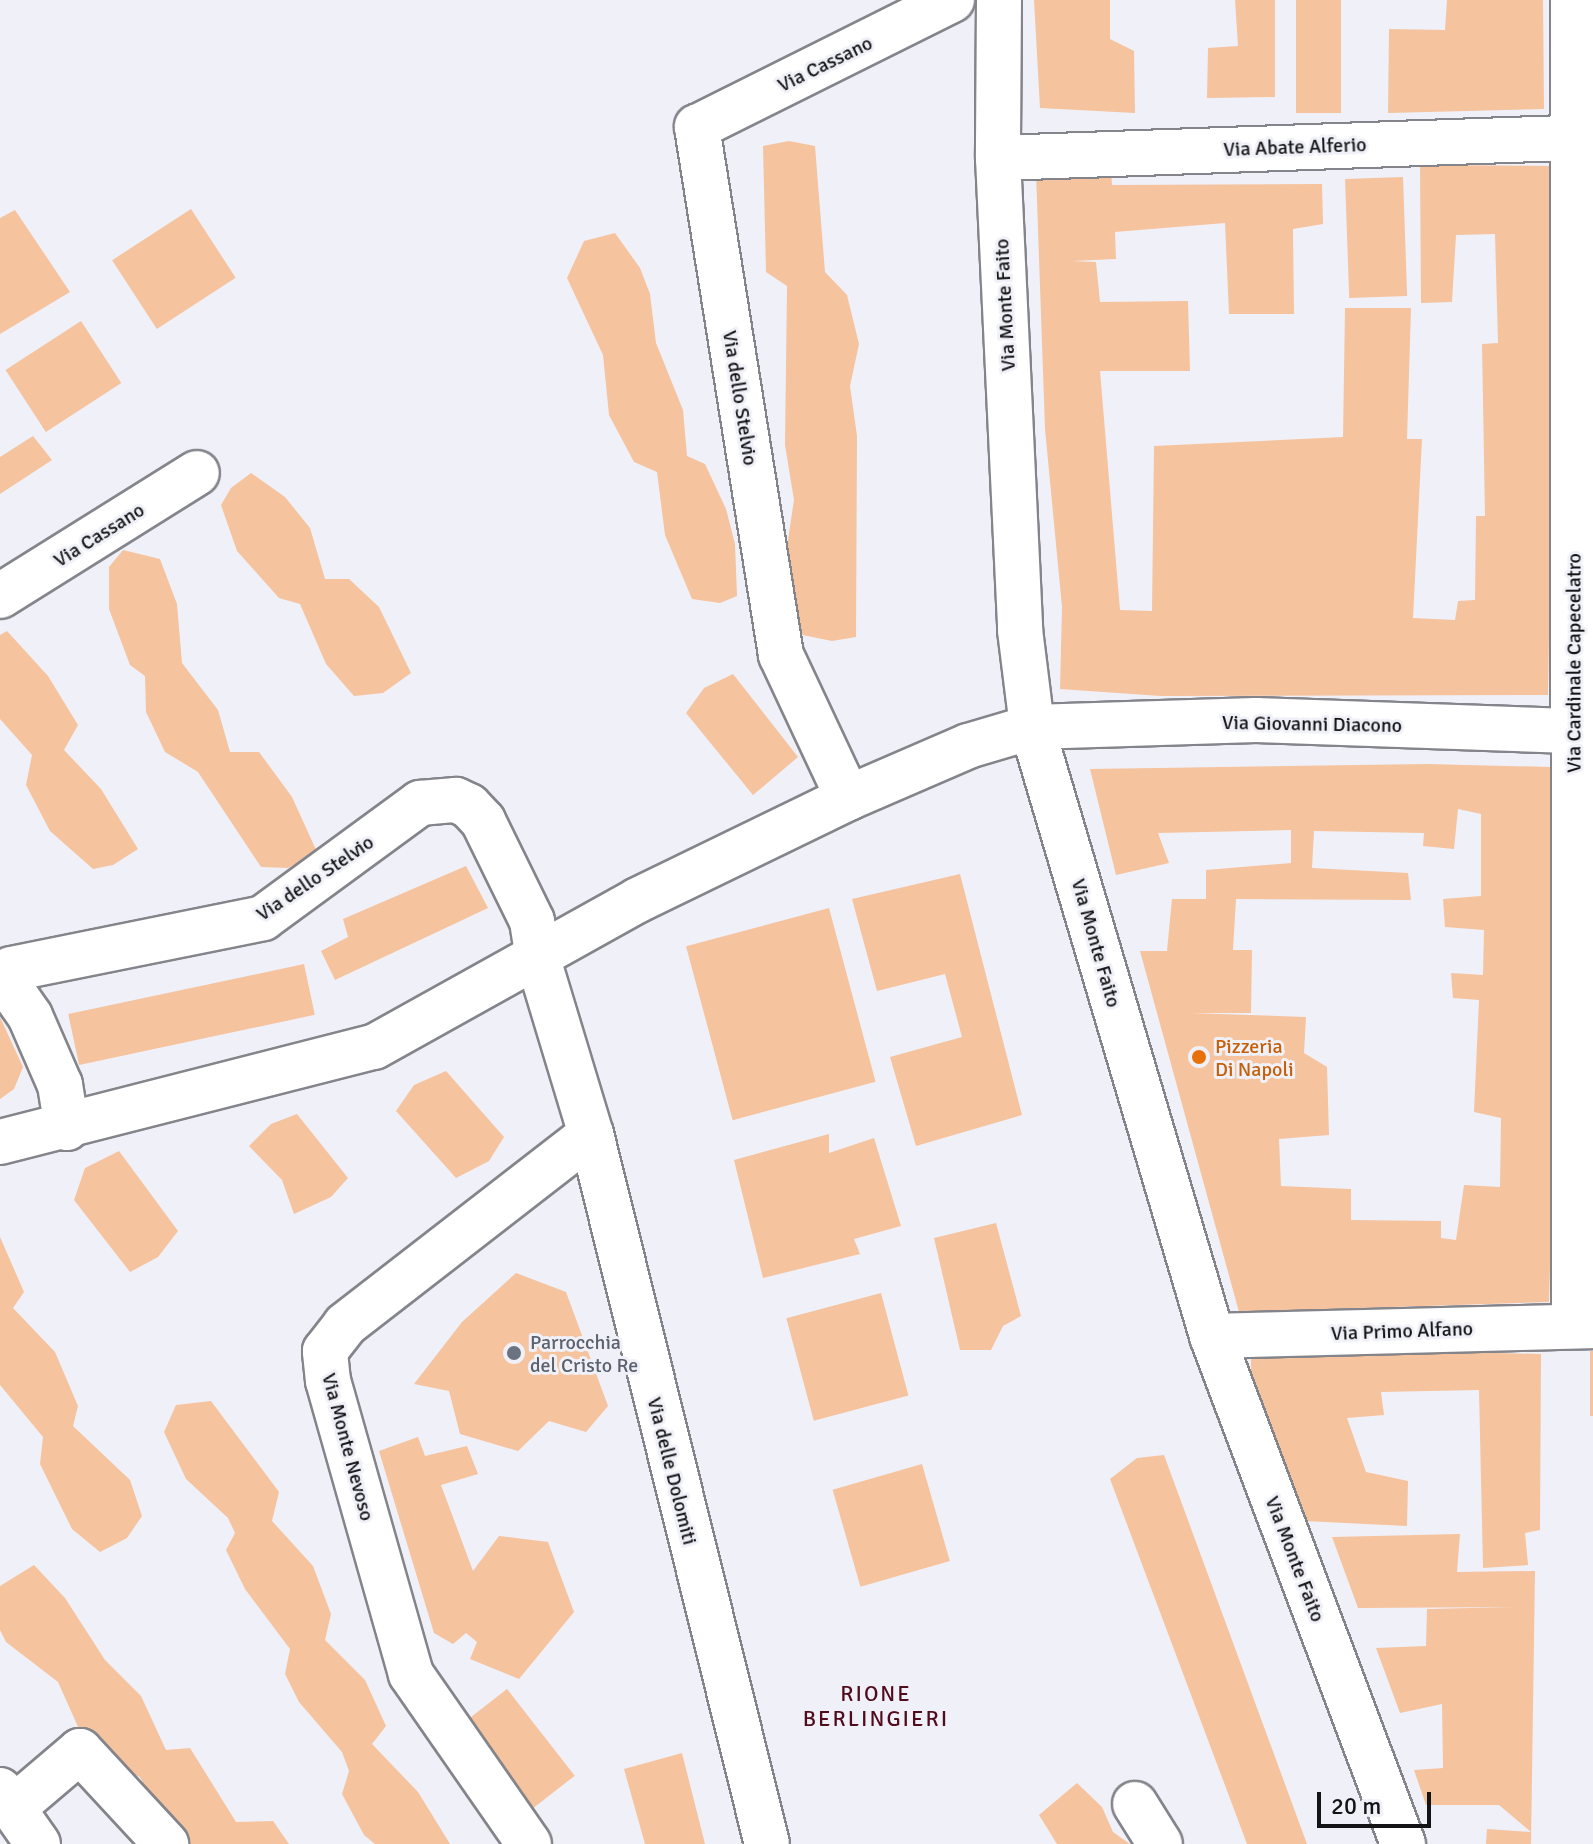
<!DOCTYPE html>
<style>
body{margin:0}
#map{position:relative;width:1593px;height:1844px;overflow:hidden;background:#f0f0f8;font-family:Signika,sans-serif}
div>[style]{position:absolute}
.building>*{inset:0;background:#f5c39e;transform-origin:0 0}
.roads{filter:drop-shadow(2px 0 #84848b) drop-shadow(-2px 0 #84848b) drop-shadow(0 2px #84848b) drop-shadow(0 -2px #84848b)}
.street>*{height:44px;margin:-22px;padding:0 22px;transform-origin:22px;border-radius:22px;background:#fff}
.secondary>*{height:44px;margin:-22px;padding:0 22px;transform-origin:22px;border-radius:22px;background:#fff}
.dots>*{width:22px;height:22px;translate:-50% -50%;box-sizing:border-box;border:4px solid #f0f0f8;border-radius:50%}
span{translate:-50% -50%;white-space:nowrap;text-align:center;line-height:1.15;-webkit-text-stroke:6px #f0f0f8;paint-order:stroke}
.street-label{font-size:20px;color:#141417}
.food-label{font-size:20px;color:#c56008}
.left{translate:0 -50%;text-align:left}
.worship-label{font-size:20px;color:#5b616d}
.neighbourhood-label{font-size:22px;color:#510c1b;letter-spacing:2px}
.scale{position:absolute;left:1317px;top:1792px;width:114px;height:36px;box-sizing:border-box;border:4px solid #141417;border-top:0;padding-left:10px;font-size:24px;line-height:28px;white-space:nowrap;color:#141417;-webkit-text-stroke:6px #f0f0f8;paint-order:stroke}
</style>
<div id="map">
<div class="building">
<div style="clip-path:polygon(1034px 0,1110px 0,1110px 39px,1134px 51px,1135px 113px,1040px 108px)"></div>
<div style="clip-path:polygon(1235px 0,1275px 0,1275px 97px,1207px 98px,1208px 48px,1238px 46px)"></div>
<div style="left:1296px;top:0;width:45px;height:113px"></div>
<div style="clip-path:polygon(1447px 0,1543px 0,1544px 109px,1388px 113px,1389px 29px,1445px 30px)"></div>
<div style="clip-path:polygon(789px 141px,815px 146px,825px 272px,847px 295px,859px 344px,850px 386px,857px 436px,856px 637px,832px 641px,793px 633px,786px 553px,794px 500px,785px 445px,787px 286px,766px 272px,763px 146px)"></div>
<div style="clip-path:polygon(1420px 165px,1557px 166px,1548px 695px,1161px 696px,1060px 689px,1062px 607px,1045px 429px,1036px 172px,1111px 169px,1112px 185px,1322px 184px,1323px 224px,1293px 229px,1294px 314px,1229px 314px,1225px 223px,1115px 232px,1116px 259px,1072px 261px,1096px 262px,1100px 302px,1188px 301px,1190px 371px,1100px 371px,1120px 610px,1152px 611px,1154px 446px,1343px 437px,1345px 308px,1411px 308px,1407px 439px,1422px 439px,1413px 618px,1455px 620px,1458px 601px,1475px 600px,1476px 516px,1485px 516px,1482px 344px,1498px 343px,1495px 234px,1456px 235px,1452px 302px,1421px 303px)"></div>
<div style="left:1403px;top:177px;width:119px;height:58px;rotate:88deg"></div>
<div style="left:191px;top:209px;width:82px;height:94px;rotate:57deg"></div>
<div style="clip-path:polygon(15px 210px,70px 292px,0 334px,0 218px)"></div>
<div style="clip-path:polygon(615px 233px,640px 268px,650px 294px,656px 343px,683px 410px,687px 456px,705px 464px,726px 509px,735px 544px,737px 596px,720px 603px,692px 599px,665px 535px,657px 472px,634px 462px,609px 415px,603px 355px,567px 278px,584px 241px)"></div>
<div style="left:81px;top:321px;width:74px;height:90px;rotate:57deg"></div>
<div style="clip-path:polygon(33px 436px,52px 460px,0 494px,0 457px)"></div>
<div style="clip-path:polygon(251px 473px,285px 497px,310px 528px,325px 579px,349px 579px,379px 607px,411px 673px,383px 693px,354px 696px,326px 664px,300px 604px,279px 598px,237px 551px,221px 505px,231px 488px)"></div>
<div style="clip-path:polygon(123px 550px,160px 559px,177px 604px,182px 663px,218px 710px,230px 752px,259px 752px,292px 797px,317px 852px,288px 868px,261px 867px,198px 772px,165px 752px,146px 712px,145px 676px,130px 665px,109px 609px,109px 567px)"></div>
<div style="clip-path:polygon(7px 631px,48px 676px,78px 725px,64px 750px,101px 789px,138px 849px,113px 865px,93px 869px,50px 831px,26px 785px,32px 755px,0 719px,0 635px)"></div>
<div style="clip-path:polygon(733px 674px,798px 757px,753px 795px,686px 713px,704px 688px)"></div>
<div style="clip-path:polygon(evenodd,1427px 764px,1551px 767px,1556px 1049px,1549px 1302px,1239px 1312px,1140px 951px,1167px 951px,1172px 899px,1206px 899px,1206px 870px,1291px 863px,1291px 830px,1158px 833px,1169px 863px,1116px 875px,1090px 769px,1427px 764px,1458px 809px,1481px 814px,1481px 896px,1443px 899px,1445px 927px,1484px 930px,1483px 975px,1451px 973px,1453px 998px,1479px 1000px,1474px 1112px,1501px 1118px,1500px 1187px,1464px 1185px,1456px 1240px,1441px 1238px,1441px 1221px,1351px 1220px,1351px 1189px,1281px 1186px,1279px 1139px,1329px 1135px,1327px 1067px,1304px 1053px,1306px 1017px,1191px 1013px,1251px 1013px,1252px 950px,1233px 950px,1236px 899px,1411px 900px,1408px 873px,1312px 868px,1314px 831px,1424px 833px,1423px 846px,1454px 849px,1458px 809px)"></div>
<div style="clip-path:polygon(466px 866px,488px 908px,335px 980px,321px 951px,348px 937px,343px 919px)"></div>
<div style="clip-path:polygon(960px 874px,1022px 1115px,916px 1146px,890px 1057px,962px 1037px,945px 974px,877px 991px,852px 899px)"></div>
<div style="left:829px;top:908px;width:180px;height:148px;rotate:75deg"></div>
<div style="left:304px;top:964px;width:52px;height:241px;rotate:78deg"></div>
<div style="clip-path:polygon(0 1017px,23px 1067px,14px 1089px,0 1099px)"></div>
<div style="clip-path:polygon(446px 1071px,504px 1137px,489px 1161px,456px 1178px,396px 1111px,414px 1085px)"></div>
<div style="clip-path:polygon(297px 1114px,348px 1178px,331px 1197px,294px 1214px,282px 1180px,249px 1146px,271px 1124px)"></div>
<div style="clip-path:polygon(829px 1134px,829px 1153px,874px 1138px,901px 1226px,854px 1239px,860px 1254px,763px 1278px,734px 1160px)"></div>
<div style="clip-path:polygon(119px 1151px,178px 1231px,158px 1257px,130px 1272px,74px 1200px,85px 1168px)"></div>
<div style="clip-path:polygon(996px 1223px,1021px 1316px,1003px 1326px,991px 1350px,960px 1350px,934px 1238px)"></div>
<div style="clip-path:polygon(0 1237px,24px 1292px,13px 1308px,55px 1352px,78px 1406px,73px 1426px,130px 1480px,142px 1516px,127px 1538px,100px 1552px,72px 1529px,40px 1464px,43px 1437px,0 1385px)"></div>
<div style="clip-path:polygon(516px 1273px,566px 1292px,608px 1406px,586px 1432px,549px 1421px,518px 1451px,460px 1434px,449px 1391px,414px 1384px,462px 1322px)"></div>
<div style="left:881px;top:1293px;width:106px;height:98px;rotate:75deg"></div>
<div style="clip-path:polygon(1377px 1350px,1541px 1354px,1540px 1530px,1525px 1533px,1528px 1565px,1483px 1568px,1479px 1390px,1381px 1392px,1384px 1415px,1347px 1418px,1366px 1472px,1408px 1481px,1407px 1526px,1304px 1521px,1251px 1378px,1251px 1352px)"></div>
<div style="left:1590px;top:1351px;width:3px;height:65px"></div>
<div style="clip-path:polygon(211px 1401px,279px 1492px,272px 1521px,313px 1566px,331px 1614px,325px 1640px,365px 1680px,386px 1726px,372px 1744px,418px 1792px,450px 1844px,375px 1844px,364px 1835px,342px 1794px,349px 1771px,342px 1752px,299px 1702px,285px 1674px,290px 1649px,245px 1589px,226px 1550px,235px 1533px,228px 1518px,186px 1479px,164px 1432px,176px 1405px)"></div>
<div style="clip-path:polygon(418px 1437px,425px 1456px,467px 1446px,478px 1474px,441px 1485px,473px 1571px,499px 1536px,548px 1542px,574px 1612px,519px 1679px,470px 1659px,477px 1642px,466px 1633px,453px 1644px,434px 1633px,379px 1451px)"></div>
<div style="clip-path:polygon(1164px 1455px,1307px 1844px,1247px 1844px,1110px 1479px,1137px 1458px)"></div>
<div style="left:922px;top:1464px;width:101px;height:93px;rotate:74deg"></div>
<div style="clip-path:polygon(1460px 1534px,1457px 1572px,1535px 1571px,1531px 1844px,1486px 1844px,1487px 1829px,1531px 1832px,1499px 1805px,1426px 1805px,1414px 1770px,1443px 1768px,1442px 1704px,1400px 1713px,1376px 1648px,1426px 1646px,1427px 1609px,1515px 1607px,1358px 1608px,1332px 1537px)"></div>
<div style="clip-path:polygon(34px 1565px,65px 1598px,105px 1660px,141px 1696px,166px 1750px,190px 1748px,236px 1822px,273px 1821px,289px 1844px,183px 1844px,161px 1819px,140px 1777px,110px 1763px,79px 1729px,58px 1682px,6px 1642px,0 1630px,0 1586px)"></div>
<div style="left:507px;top:1689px;width:110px;height:57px;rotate:52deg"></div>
<div style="clip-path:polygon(682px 1753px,705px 1844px,645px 1844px,624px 1769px)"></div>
<div style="clip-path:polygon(1077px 1783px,1102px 1807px,1113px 1832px,1130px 1844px,1057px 1844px,1039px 1815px)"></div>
</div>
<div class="roads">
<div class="street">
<div style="left:999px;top:0;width:158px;rotate:90.4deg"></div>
<div style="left:998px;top:158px;width:473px;rotate:87.3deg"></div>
<div style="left:1020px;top:630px;width:98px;rotate:82.9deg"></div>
<div style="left:1032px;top:727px;width:635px;rotate:73.53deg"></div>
<div style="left:1212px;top:1336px;width:543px;rotate:69.39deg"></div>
<div style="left:1573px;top:0;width:1326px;rotate:89.96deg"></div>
<div style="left:998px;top:158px;width:595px;rotate:-2.02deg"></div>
<div style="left:0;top:596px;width:232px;rotate:-32deg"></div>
<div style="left:848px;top:798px;width:158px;rotate:-115.1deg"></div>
<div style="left:781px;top:655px;width:535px;rotate:-99.04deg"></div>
<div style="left:697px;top:127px;width:285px;rotate:-26.5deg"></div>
<div style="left:67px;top:1128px;width:44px;rotate:-99.2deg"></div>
<div style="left:60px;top:1085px;width:75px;rotate:-113.5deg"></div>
<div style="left:30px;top:1016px;width:38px;rotate:-125deg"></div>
<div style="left:8px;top:985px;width:16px;rotate:-79deg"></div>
<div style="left:11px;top:969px;width:257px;rotate:-11.4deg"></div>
<div style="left:263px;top:918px;width:195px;rotate:-36.2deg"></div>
<div style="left:420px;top:803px;width:36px;rotate:-5deg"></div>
<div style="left:456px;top:800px;width:14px;rotate:25deg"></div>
<div style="left:469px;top:806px;width:21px;rotate:47deg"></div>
<div style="left:483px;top:821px;width:111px;rotate:63.9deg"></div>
<div style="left:532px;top:921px;width:38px;rotate:81deg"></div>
<div style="left:538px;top:959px;width:183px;rotate:73.2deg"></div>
<div style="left:591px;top:1134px;width:731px;rotate:76.08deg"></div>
<div style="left:0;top:1142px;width:386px;rotate:-14.3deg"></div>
<div style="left:374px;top:1047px;width:302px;rotate:-29.1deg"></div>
<div style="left:638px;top:900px;width:233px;rotate:-25.9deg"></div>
<div style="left:848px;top:798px;width:131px;rotate:-23.4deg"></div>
<div style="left:968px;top:746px;width:67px;rotate:-16.5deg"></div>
<div style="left:1032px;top:727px;width:224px;rotate:-1.8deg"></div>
<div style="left:1256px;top:720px;width:337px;rotate:2deg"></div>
<div style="left:1212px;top:1336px;width:381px;rotate:-1.5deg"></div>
<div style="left:1135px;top:1804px;width:47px;rotate:58deg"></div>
<div style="left:13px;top:1808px;width:88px;rotate:-40.4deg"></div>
<div style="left:80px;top:1751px;width:127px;rotate:47.2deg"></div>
<div style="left:529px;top:1844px;width:207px;rotate:-124.8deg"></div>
<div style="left:411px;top:1674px;width:305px;rotate:-105.8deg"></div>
<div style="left:328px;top:1381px;width:30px;rotate:-96deg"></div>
<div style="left:325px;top:1351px;width:33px;rotate:-52deg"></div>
<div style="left:345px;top:1325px;width:311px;rotate:-37.8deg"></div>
</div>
<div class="secondary">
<div style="left:0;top:1790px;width:66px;rotate:54.9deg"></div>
</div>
</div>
<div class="dots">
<div style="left:1199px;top:1057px;background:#e8710a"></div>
<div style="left:514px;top:1353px;background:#6b7280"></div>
</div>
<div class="street-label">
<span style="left:825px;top:64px;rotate:-26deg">Via Cassano</span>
<span style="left:1295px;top:147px;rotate:-2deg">Via Abate Alferio</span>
<span style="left:1005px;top:305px;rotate:-93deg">Via Monte Faito</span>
<span style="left:740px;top:398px;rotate:81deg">Via dello Stelvio</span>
<span style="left:99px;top:535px;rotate:-32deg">Via Cassano</span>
<span style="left:1574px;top:663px;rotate:-90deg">Via Cardinale Capecelatro</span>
<span style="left:1312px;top:724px;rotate:1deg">Via Giovanni Diacono</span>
<span style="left:315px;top:878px;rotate:-34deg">Via dello Stelvio</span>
<span style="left:1096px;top:943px;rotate:74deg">Via Monte Faito</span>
<span style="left:1402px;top:1331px;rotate:-2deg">Via Primo Alfano</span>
<span style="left:348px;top:1447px;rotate:75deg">Via Monte Nevoso</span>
<span style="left:672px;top:1471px;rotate:76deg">Via delle Dolomiti</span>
<span style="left:1295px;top:1559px;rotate:69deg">Via Monte Faito</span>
</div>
<div class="food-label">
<span class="left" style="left:1215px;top:1058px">Pizzeria<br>Di Napoli</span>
</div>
<div class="worship-label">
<span class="left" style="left:530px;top:1354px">Parrocchia<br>del Cristo Re</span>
</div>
<div class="neighbourhood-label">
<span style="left:876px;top:1706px">RIONE<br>BERLINGIERI</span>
</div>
<div class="scale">20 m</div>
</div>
